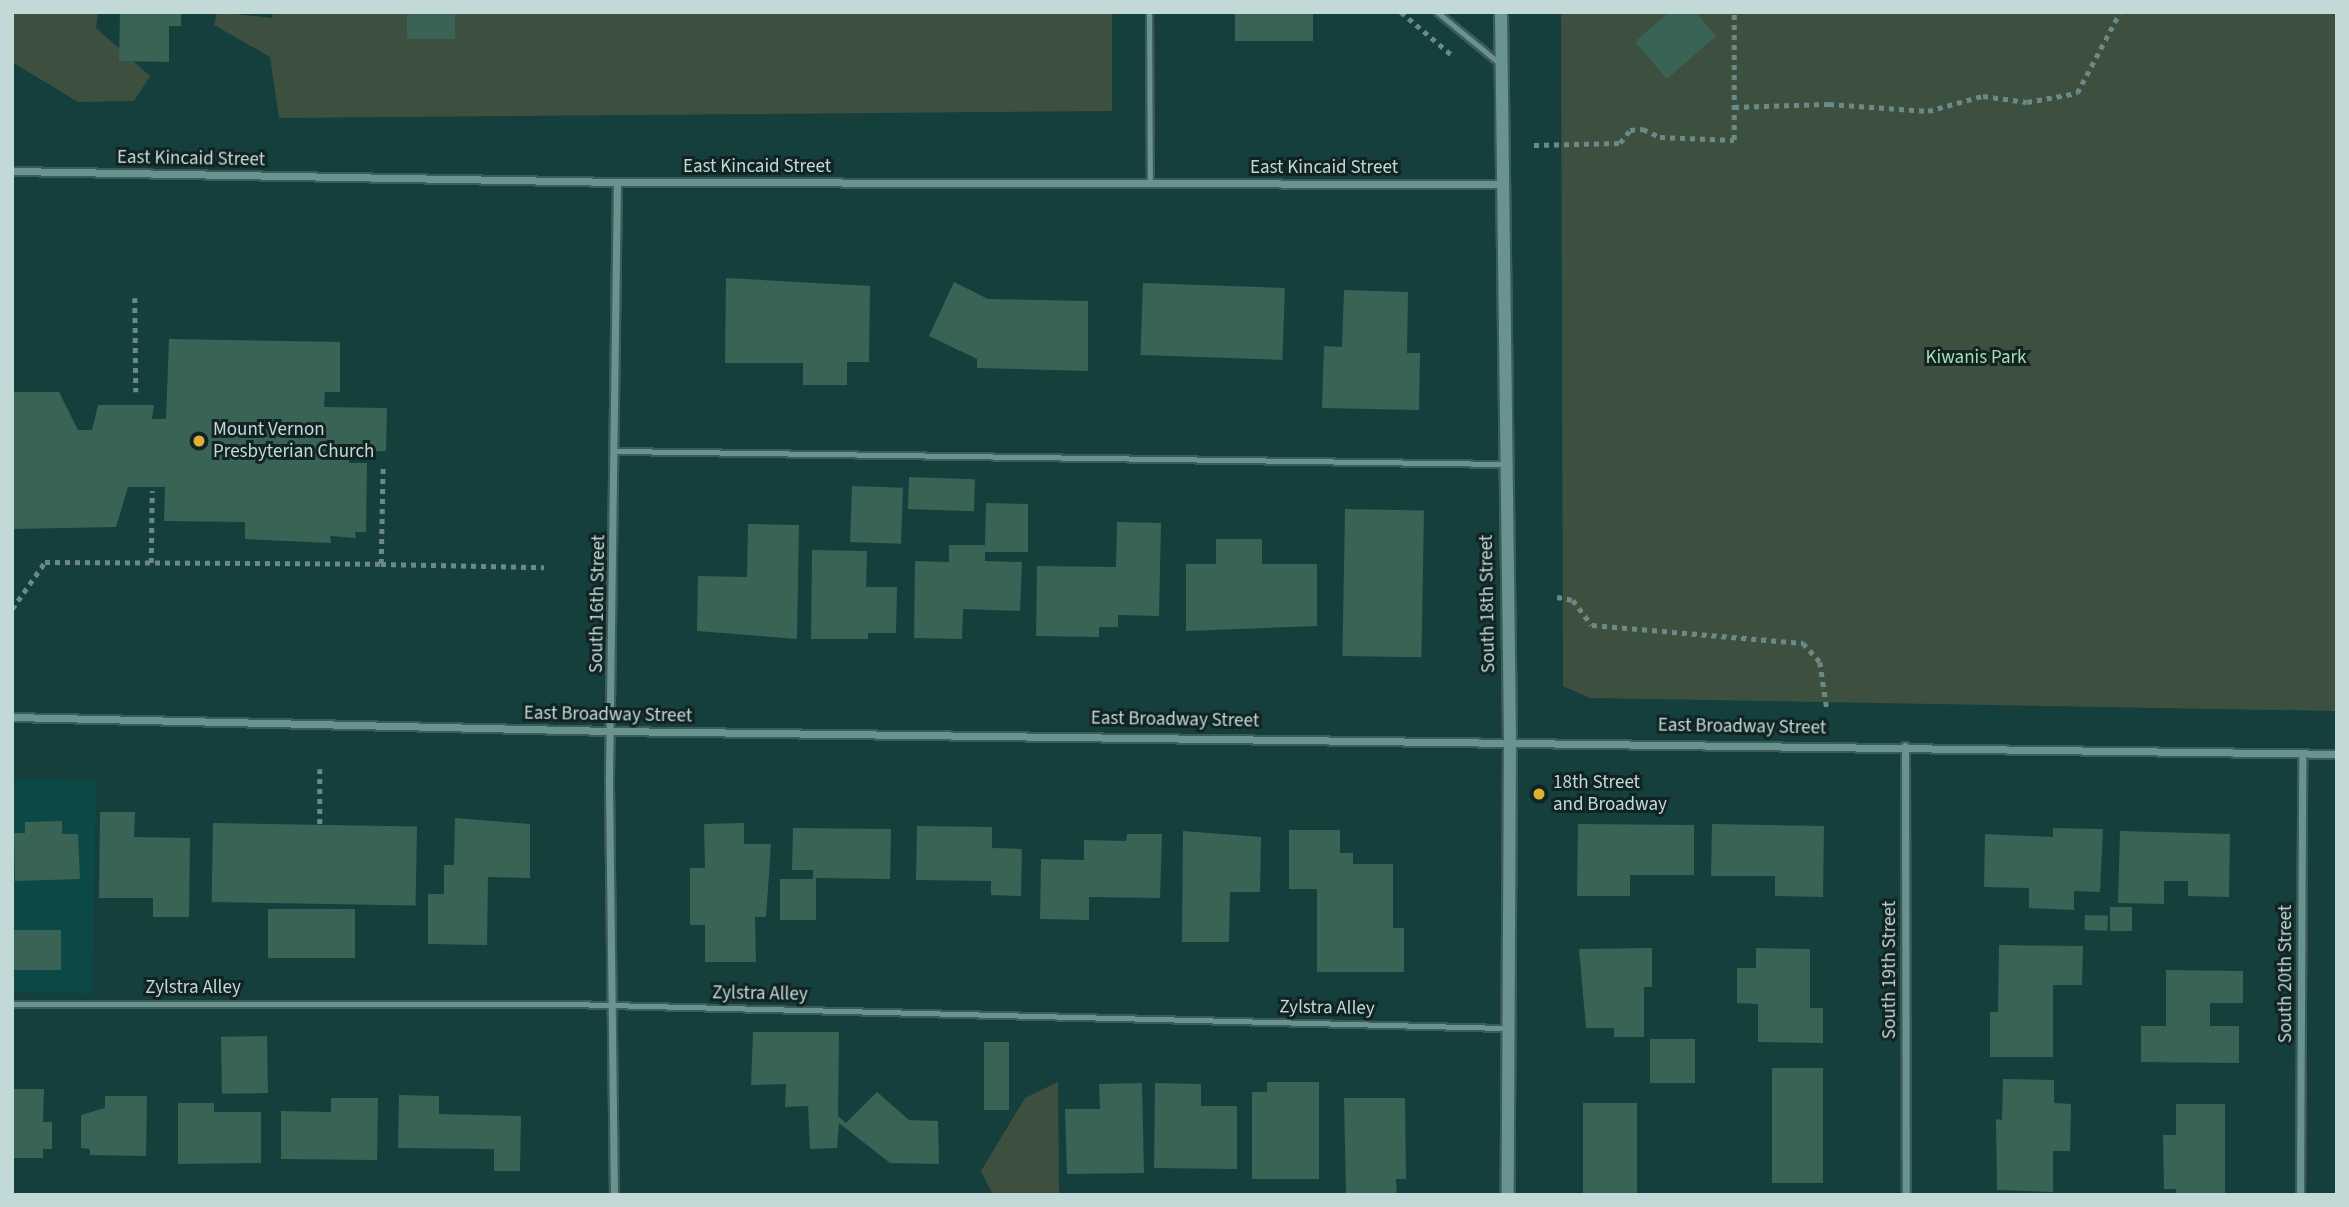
<!DOCTYPE html>
<style>
body{margin:0}
#map{position:relative;width:2349px;height:1207px;overflow:hidden;background:#143f3d;font-family:"Source Sans 3",sans-serif}
div>[style]{position:absolute}
.built>*{inset:0;background:#0c4845;transform-origin:0 0}
.green>*{inset:0;background:#3d5040}
.building>*{inset:0;background:#396355;transform-origin:0 0}
.path>*{height:4.5px;margin-top:-2.25px;transform-origin:0;background:repeating-linear-gradient(90deg,#6a8a88 0 5px,transparent 0 10px)}
.roads{filter:drop-shadow(2px 0 #3d5b59) drop-shadow(-2px 0 #3d5b59) drop-shadow(0 2px #3d5b59) drop-shadow(0 -2px #3d5b59)}
.service>*{height:5px;margin:-2.5px;padding:0 2.5px;transform-origin:2.5px;border-radius:2.5px;background:#689390}
.minor>*{height:7px;margin:-3.5px;padding:0 3.5px;transform-origin:3.5px;border-radius:3.5px;background:#689390}
.tertiary>*{height:12px;margin:-6px;padding:0 6px;transform-origin:6px;border-radius:6px;background:#689390}
.dots>*{width:19px;height:19px;translate:-50% -50%;box-sizing:border-box;border:4px solid #112322;border-radius:50%}
span{translate:-50% -50%;white-space:nowrap;text-align:center;line-height:1.15;-webkit-text-stroke:6px #112322;paint-order:stroke}
.street-label{font-size:19px;color:#c3d9d7}
.park-label{font-size:19px;color:#a9dfb2}
.poi-label{font-size:19px;color:#c3d9d7}
.left{translate:0 -50%;text-align:left}
.frame{position:absolute;inset:0;border:14px solid #c3d9d7;pointer-events:none}
</style>
<div id="map">
<div class="built">
<div style="left:12px;top:778px;width:84px;height:214px;rotate:1deg"></div>
</div>
<div class="green">
<div style="clip-path:polygon(12px 12px,98px 12px,96px 28px,150px 76px,134px 101px,78px 102px,12px 62px)"></div>
<div style="clip-path:polygon(217px 12px,272px 18px,273px 12px,1112px 12px,1112px 111px,279px 118px,270px 57px,214px 25px)"></div>
<div style="clip-path:polygon(1561px 12px,2337px 12px,2337px 711px,1590px 698px,1563px 686px)"></div>
<div style="clip-path:polygon(1058px 1082px,1059px 1195px,993px 1195px,981px 1171px,1025px 1098px)"></div>
</div>
<div class="building">
<div style="clip-path:polygon(120px 12px,181px 12px,181px 26px,169px 26px,169px 62px,119px 61px)"></div>
<div style="left:407px;top:12px;width:48px;height:27px"></div>
<div style="left:1235px;top:12px;width:78px;height:29px"></div>
<div style="clip-path:polygon(1669px 12px,1695px 12px,1716px 36px,1667px 79px,1635px 42px)"></div>
<div style="clip-path:polygon(726px 278px,870px 286px,869px 362px,847px 362px,847px 385px,803px 385px,803px 363px,725px 363px)"></div>
<div style="clip-path:polygon(954px 282px,988px 299px,1088px 301px,1088px 371px,977px 368px,977px 359px,929px 336px)"></div>
<div style="left:1143px;top:283px;width:142px;height:72px;rotate:2deg"></div>
<div style="clip-path:polygon(1344px 290px,1408px 292px,1407px 353px,1420px 353px,1419px 410px,1322px 408px,1324px 346px,1342px 347px)"></div>
<div style="clip-path:polygon(169px 339px,340px 342px,340px 392px,325px 392px,324px 407px,387px 408px,386px 451px,350px 452px,349px 463px,367px 463px,366px 532px,355px 532px,356px 538px,330px 536px,331px 543px,245px 539px,245px 522px,164px 521px,165px 487px,128px 487px,116px 527px,12px 529px,12px 392px,59px 392px,78px 430px,92px 430px,98px 405px,154px 405px,152px 419px,166px 419px)"></div>
<div style="left:909px;top:477px;width:66px;height:32px;rotate:2deg"></div>
<div style="left:852px;top:486px;width:51px;height:56px;rotate:2deg"></div>
<div style="clip-path:polygon(986px 503px,1028px 504px,1028px 552px,985px 552px,985px 561px,1022px 562px,1020px 611px,963px 609px,962px 639px,914px 638px,915px 561px,949px 562px,949px 545px,985px 545px)"></div>
<div style="left:1345px;top:509px;width:79px;height:147px;rotate:1deg"></div>
<div style="clip-path:polygon(1117px 522px,1161px 523px,1159px 616px,1118px 615px,1118px 627px,1099px 627px,1099px 637px,1036px 636px,1037px 566px,1116px 567px)"></div>
<div style="clip-path:polygon(748px 524px,799px 525px,797px 639px,697px 631px,698px 576px,747px 577px)"></div>
<div style="clip-path:polygon(1216px 539px,1262px 539px,1262px 564px,1317px 564px,1317px 626px,1186px 631px,1186px 564px,1216px 564px)"></div>
<div style="clip-path:polygon(812px 550px,867px 551px,866px 587px,897px 587px,896px 633px,868px 633px,868px 639px,811px 639px)"></div>
<div style="clip-path:polygon(100px 812px,135px 812px,134px 837px,190px 838px,189px 917px,153px 917px,153px 898px,99px 898px)"></div>
<div style="clip-path:polygon(455px 818px,530px 824px,530px 878px,488px 877px,487px 945px,428px 944px,428px 894px,444px 894px,444px 865px,454px 865px)"></div>
<div style="clip-path:polygon(62px 821px,62px 834px,78px 834px,80px 879px,15px 881px,14px 833px,25px 833px,25px 822px)"></div>
<div style="left:213px;top:823px;width:204px;height:79px;rotate:1deg"></div>
<div style="clip-path:polygon(744px 823px,744px 844px,771px 844px,766px 917px,755px 917px,756px 962px,705px 962px,705px 925px,690px 925px,690px 868px,705px 868px,704px 824px)"></div>
<div style="clip-path:polygon(1578px 824px,1694px 825px,1694px 875px,1630px 875px,1630px 896px,1577px 896px)"></div>
<div style="clip-path:polygon(1712px 824px,1824px 826px,1823px 897px,1775px 896px,1775px 876px,1711px 876px)"></div>
<div style="clip-path:polygon(917px 826px,992px 827px,992px 848px,1022px 849px,1021px 896px,991px 895px,991px 881px,916px 880px)"></div>
<div style="clip-path:polygon(793px 828px,891px 829px,890px 879px,816px 878px,816px 920px,780px 920px,780px 879px,813px 879px,813px 870px,792px 870px)"></div>
<div style="clip-path:polygon(2053px 828px,2103px 829px,2100px 892px,2074px 891px,2074px 910px,2029px 908px,2029px 888px,1984px 887px,1985px 834px,2053px 837px)"></div>
<div style="clip-path:polygon(1289px 830px,1340px 830px,1340px 853px,1353px 853px,1353px 864px,1393px 864px,1393px 928px,1404px 928px,1404px 972px,1317px 972px,1317px 889px,1289px 889px)"></div>
<div style="clip-path:polygon(1183px 831px,1261px 837px,1260px 892px,1230px 892px,1229px 942px,1182px 942px)"></div>
<div style="clip-path:polygon(2120px 831px,2230px 834px,2229px 897px,2188px 896px,2188px 881px,2164px 881px,2164px 904px,2118px 903px)"></div>
<div style="clip-path:polygon(1127px 834px,1162px 834px,1160px 898px,1089px 897px,1089px 920px,1040px 919px,1041px 859px,1084px 860px,1084px 840px,1126px 841px)"></div>
<div style="left:2110px;top:907px;width:22px;height:24px"></div>
<div style="left:268px;top:909px;width:87px;height:49px"></div>
<div style="left:2085px;top:915px;width:23px;height:15px;rotate:2deg"></div>
<div style="left:12px;top:930px;width:49px;height:40px"></div>
<div style="clip-path:polygon(1999px 945px,2083px 946px,2082px 985px,2053px 985px,2053px 1057px,1990px 1057px,1990px 1012px,1998px 1012px)"></div>
<div style="clip-path:polygon(1652px 948px,1652px 987px,1644px 987px,1644px 1037px,1614px 1037px,1614px 1028px,1586px 1028px,1579px 949px)"></div>
<div style="clip-path:polygon(1756px 948px,1810px 949px,1810px 1008px,1823px 1008px,1823px 1043px,1758px 1042px,1758px 1004px,1737px 1003px,1737px 968px,1756px 968px)"></div>
<div style="clip-path:polygon(2166px 970px,2243px 971px,2243px 1003px,2210px 1003px,2210px 1026px,2239px 1026px,2239px 1063px,2141px 1062px,2141px 1026px,2166px 1026px)"></div>
<div style="clip-path:polygon(753px 1032px,839px 1032px,838px 1116px,846px 1123px,877px 1092px,909px 1120px,938px 1121px,939px 1164px,890px 1163px,839px 1123px,837px 1148px,810px 1149px,808px 1106px,785px 1107px,786px 1084px,751px 1085px)"></div>
<div style="left:267px;top:1036px;width:57px;height:46px;rotate:89deg"></div>
<div style="left:1650px;top:1039px;width:45px;height:44px"></div>
<div style="left:984px;top:1042px;width:25px;height:68px"></div>
<div style="left:1772px;top:1068px;width:51px;height:115px"></div>
<div style="clip-path:polygon(2003px 1079px,2054px 1080px,2054px 1103px,2071px 1104px,2070px 1151px,2053px 1151px,2053px 1192px,1997px 1190px,1996px 1119px,2002px 1120px)"></div>
<div style="clip-path:polygon(1267px 1082px,1319px 1082px,1319px 1179px,1252px 1179px,1252px 1092px,1267px 1092px)"></div>
<div style="clip-path:polygon(1142px 1083px,1144px 1173px,1067px 1174px,1065px 1109px,1100px 1109px,1099px 1084px)"></div>
<div style="clip-path:polygon(1155px 1083px,1201px 1084px,1201px 1106px,1237px 1106px,1237px 1169px,1154px 1168px)"></div>
<div style="clip-path:polygon(12px 1089px,44px 1089px,43px 1122px,52px 1122px,52px 1149px,43px 1149px,43px 1158px,12px 1158px)"></div>
<div style="clip-path:polygon(399px 1095px,439px 1096px,439px 1114px,521px 1116px,520px 1171px,494px 1171px,494px 1149px,398px 1148px)"></div>
<div style="clip-path:polygon(105px 1096px,147px 1096px,146px 1156px,90px 1155px,90px 1149px,81px 1148px,81px 1115px,105px 1108px)"></div>
<div style="clip-path:polygon(331px 1098px,378px 1098px,377px 1160px,281px 1159px,281px 1111px,331px 1112px)"></div>
<div style="clip-path:polygon(1344px 1098px,1405px 1098px,1406px 1179px,1396px 1179px,1397px 1195px,1346px 1195px)"></div>
<div style="clip-path:polygon(178px 1103px,214px 1103px,214px 1112px,261px 1112px,261px 1163px,178px 1164px)"></div>
<div style="left:1583px;top:1103px;width:54px;height:92px"></div>
<div style="clip-path:polygon(2176px 1104px,2225px 1104px,2225px 1195px,2176px 1195px,2176px 1189px,2164px 1189px,2163px 1135px,2176px 1135px)"></div>
</div>
<div class="path">
<div style="left:1401px;top:12px;width:68px;rotate:40.2deg"></div>
<div style="left:1734px;top:107px;width:95px;rotate:-1.8deg"></div>
<div style="left:1829px;top:104px;width:99px;rotate:4deg"></div>
<div style="left:1928px;top:111px;width:57px;rotate:-15.3deg"></div>
<div style="left:1983px;top:96px;width:44px;rotate:7.8deg"></div>
<div style="left:2027px;top:102px;width:51px;rotate:-10.2deg"></div>
<div style="left:2077px;top:93px;width:92px;rotate:-62deg"></div>
<div style="left:1534px;top:145px;width:86px;rotate:-1.3deg"></div>
<div style="left:1620px;top:143px;width:16px;rotate:-52deg"></div>
<div style="left:1630px;top:130px;width:13px;rotate:-4deg"></div>
<div style="left:1643px;top:129px;width:19px;rotate:25deg"></div>
<div style="left:1660px;top:137px;width:74px;rotate:2.3deg"></div>
<div style="left:1734px;top:140px;width:128px;rotate:-90deg"></div>
<div style="left:135px;top:298px;width:94px;rotate:89.4deg"></div>
<div style="left:151px;top:563px;width:72px;rotate:-89.2deg"></div>
<div style="left:381px;top:564px;width:163px;rotate:1.1deg"></div>
<div style="left:1557px;top:597px;width:16px;rotate:11deg"></div>
<div style="left:1573px;top:600px;width:31px;rotate:53deg"></div>
<div style="left:1592px;top:625px;width:212px;rotate:4.9deg"></div>
<div style="left:1803px;top:643px;width:25px;rotate:48deg"></div>
<div style="left:1820px;top:662px;width:48px;rotate:81.5deg"></div>
<div style="left:12px;top:609px;width:57px;rotate:-54.9deg"></div>
<div style="left:45px;top:562px;width:336px;rotate:0.3deg"></div>
<div style="left:381px;top:564px;width:100px;rotate:-88.9deg"></div>
<div style="left:320px;top:769px;width:56px;rotate:90deg"></div>
</div>
<div class="roads">
<div class="service">
<div style="left:1149px;top:12px;width:171px;rotate:89.7deg"></div>
<div style="left:1437px;top:12px;width:80px;rotate:39.4deg"></div>
<div style="left:617px;top:451px;width:887px;rotate:0.84deg"></div>
<div style="left:12px;top:1004px;width:557px"></div>
<div style="left:569px;top:1004px;width:938px;rotate:1.47deg"></div>
</div>
<div class="minor">
<div style="left:12px;top:171px;width:605px;rotate:1.04deg"></div>
<div style="left:617px;top:182px;width:885px;rotate:0.13deg"></div>
<div style="left:12px;top:717px;width:599px;rotate:1.34deg"></div>
<div style="left:611px;top:731px;width:1726px;rotate:0.76deg"></div>
<div style="left:1905px;top:746px;width:449px;rotate:89.9deg"></div>
<div style="left:614px;top:1195px;width:419px;rotate:-90.7deg"></div>
<div style="left:609px;top:776px;width:594px;rotate:-89.23deg"></div>
<div style="left:2300px;top:1195px;width:442px;rotate:-89.7deg"></div>
</div>
<div class="tertiary">
<div style="left:1501px;top:12px;width:727px;rotate:89.29deg"></div>
<div style="left:1510px;top:739px;width:456px;rotate:90.3deg"></div>
</div>
</div>
<div class="dots">
<div style="left:199px;top:441px;background:#e0b034"></div>
<div style="left:1539px;top:794px;background:#e0b034"></div>
</div>
<div class="street-label">
<span style="left:191px;top:159px;rotate:1deg">East Kincaid Street</span>
<span style="left:757px;top:167px">East Kincaid Street</span>
<span style="left:1324px;top:168px">East Kincaid Street</span>
<span style="left:598px;top:604px;rotate:-89deg">South 16th Street</span>
<span style="left:1488px;top:604px;rotate:-91deg">South 18th Street</span>
<span style="left:608px;top:715px;rotate:1deg">East Broadway Street</span>
<span style="left:1175px;top:720px;rotate:1deg">East Broadway Street</span>
<span style="left:1742px;top:727px;rotate:1deg">East Broadway Street</span>
<span style="left:1890px;top:970px;rotate:-90deg">South 19th Street</span>
<span style="left:2286px;top:974px;rotate:-90deg">South 20th Street</span>
<span style="left:193px;top:988px">Zylstra Alley</span>
<span style="left:760px;top:994px;rotate:1deg">Zylstra Alley</span>
<span style="left:1327px;top:1008px;rotate:1deg">Zylstra Alley</span>
</div>
<div class="park-label">
<span style="left:1976px;top:358px">Kiwanis Park</span>
</div>
<div class="poi-label">
<span class="left" style="left:213px;top:441px">Mount Vernon<br>Presbyterian Church</span>
<span class="left" style="left:1553px;top:794px">18th Street<br>and Broadway</span>
</div>
<div class="frame"></div>
</div>
